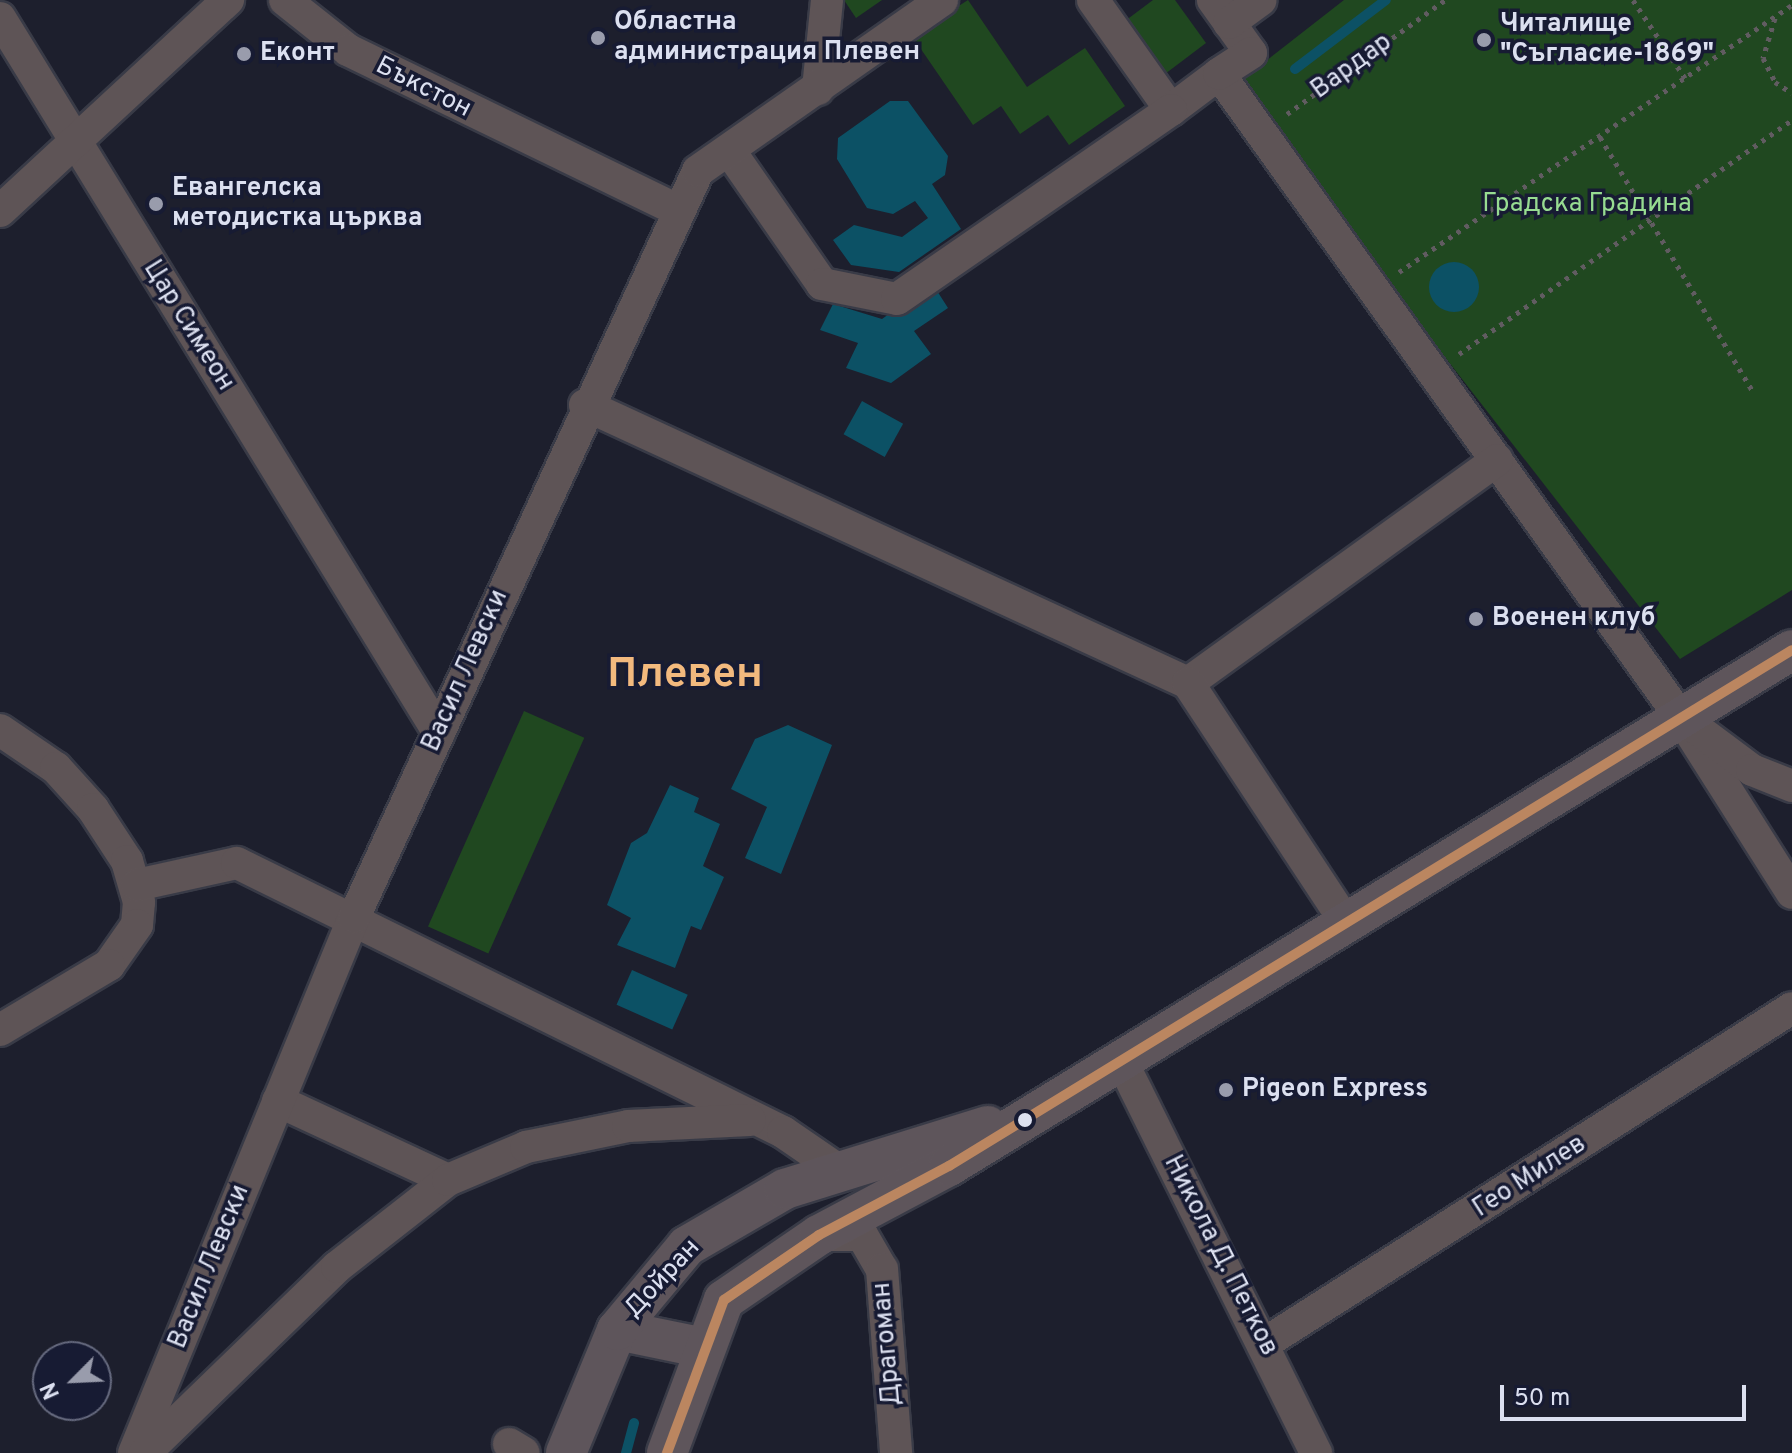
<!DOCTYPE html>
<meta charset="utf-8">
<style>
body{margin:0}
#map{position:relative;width:1792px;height:1453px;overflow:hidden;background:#1d1f2d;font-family:Overpass,sans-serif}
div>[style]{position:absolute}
.green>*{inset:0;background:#204820;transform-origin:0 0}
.water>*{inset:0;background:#0c5165;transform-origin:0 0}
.round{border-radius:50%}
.stream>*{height:10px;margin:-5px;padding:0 5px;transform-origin:5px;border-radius:5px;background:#0c5165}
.path>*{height:5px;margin-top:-2.5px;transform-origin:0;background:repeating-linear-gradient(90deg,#615c61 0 4px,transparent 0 10px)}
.roads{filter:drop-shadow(2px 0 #393b47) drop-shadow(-2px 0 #393b47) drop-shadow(0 2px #393b47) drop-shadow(0 -2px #393b47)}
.minor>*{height:32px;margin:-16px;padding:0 16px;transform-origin:16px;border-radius:16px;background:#5e5456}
.major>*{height:40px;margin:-20px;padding:0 20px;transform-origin:20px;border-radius:20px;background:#5e555b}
.bus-1>*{height:10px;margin:-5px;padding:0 5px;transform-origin:5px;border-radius:5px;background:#bb8660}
.dots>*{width:22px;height:22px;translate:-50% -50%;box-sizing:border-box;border:4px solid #171b33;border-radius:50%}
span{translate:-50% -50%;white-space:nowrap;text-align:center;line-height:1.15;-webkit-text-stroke:7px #171b33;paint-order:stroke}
.poi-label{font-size:26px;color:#dce0f0;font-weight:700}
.left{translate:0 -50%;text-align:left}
.street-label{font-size:26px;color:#dce0f0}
.park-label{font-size:26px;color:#97dc91}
.town-label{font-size:42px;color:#f2b97e;font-weight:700}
.north{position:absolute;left:32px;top:1341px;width:80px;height:80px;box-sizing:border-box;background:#171b33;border:2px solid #666a7f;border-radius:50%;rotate:246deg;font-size:22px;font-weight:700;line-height:32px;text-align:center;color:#dce0f0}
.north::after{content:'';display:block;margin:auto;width:28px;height:36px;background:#999cac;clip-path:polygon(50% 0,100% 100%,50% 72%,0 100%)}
.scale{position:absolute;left:1500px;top:1385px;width:246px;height:36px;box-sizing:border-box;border:4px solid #dce0f0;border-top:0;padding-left:10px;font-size:24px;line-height:28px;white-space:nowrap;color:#dce0f0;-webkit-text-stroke:6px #171b33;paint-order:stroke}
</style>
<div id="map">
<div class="green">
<div style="clip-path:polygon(844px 0,882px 0,856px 18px)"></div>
<div style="clip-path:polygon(968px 0,1027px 87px,1085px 48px,1125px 106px,1069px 145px,1048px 115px,1020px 134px,1001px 106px,973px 125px,912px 36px)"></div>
<div style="clip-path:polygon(1153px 0,1175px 0,1206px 43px,1161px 77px,1121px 24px)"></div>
<div style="clip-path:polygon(1344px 0,1792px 0,1792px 590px,1680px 659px,1234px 86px)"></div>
<div style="left:524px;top:711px;width:66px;height:236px;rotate:24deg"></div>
</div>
<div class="water">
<div style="clip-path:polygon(890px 101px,908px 101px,948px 156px,945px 175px,932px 184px,961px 229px,899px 272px,851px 265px,833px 240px,854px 225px,902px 237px,928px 218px,915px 201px,893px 214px,867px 208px,837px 159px,838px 138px)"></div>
<div class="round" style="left:1429px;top:262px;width:50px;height:50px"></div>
<div style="clip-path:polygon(932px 283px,948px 308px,914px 331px,931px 354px,891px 383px,846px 368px,858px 343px,820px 330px,833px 304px,882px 319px)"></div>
<div style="left:862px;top:401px;width:47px;height:38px;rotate:29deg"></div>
<div style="clip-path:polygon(788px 725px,832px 745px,781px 874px,745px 858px,767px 807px,731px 789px,755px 739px)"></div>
<div style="clip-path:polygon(670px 785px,699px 798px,694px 812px,720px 824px,703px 866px,724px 877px,701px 930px,691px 926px,675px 968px,617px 945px,631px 918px,607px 905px,631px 843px,647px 833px)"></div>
<div style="left:632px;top:970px;width:61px;height:38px;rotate:24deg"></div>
</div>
<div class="stream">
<div style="left:1295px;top:69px;width:114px;rotate:-37.2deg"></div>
<div style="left:626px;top:1453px;width:31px;rotate:-75deg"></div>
</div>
<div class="path">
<div style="left:1633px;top:0;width:94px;rotate:56.3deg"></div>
<div style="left:1775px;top:18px;width:42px;rotate:106.7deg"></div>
<div style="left:1763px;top:58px;width:27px;rotate:63deg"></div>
<div style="left:1775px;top:82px;width:20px;rotate:33deg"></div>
<div style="left:1287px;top:114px;width:195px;rotate:-35.8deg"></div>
<div style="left:1600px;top:137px;width:295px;rotate:59deg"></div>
<div style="left:1399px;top:272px;width:475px;rotate:-34.2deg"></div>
<div style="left:1459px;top:354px;width:407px;rotate:-35.1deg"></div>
</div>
<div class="roads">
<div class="minor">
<div style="left:285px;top:0;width:80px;rotate:38.4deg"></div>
<div style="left:348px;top:50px;width:367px;rotate:25.9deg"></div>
<div style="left:1093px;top:0;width:135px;rotate:54.7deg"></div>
<div style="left:1171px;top:110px;width:60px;rotate:-36.9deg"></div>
<div style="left:1219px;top:74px;width:793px;rotate:54.34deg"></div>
<div style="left:1681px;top:718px;width:207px;rotate:57.6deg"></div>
<div style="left:1213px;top:0;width:65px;rotate:54.4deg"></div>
<div style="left:1251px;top:53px;width:38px;rotate:147deg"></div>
<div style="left:0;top:18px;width:839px;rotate:58.45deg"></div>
<div style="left:1229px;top:23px;width:39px;rotate:-36deg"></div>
<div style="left:818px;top:89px;width:89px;rotate:-84.2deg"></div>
<div style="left:729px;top:150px;width:163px;rotate:55.2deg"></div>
<div style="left:822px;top:284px;width:76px;rotate:11.3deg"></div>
<div style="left:897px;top:299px;width:333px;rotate:-34.6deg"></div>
<div style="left:0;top:211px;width:311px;rotate:-42.8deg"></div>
<div style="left:585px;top:405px;width:664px;rotate:24.75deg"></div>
<div style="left:1188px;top:683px;width:381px;rotate:-35.8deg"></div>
<div style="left:1188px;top:683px;width:289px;rotate:56.6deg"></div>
<div style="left:1697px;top:729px;width:69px;rotate:36.7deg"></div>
<div style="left:1752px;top:770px;width:43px;rotate:21.8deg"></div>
<div style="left:0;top:730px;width:68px;rotate:34.2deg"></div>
<div style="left:56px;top:768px;width:55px;rotate:47.9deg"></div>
<div style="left:93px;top:809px;width:62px;rotate:56.8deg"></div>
<div style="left:127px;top:861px;width:43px;rotate:73.7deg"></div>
<div style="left:139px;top:902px;width:23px;rotate:95deg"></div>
<div style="left:137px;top:925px;width:49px;rotate:125deg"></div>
<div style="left:109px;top:965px;width:127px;rotate:149.2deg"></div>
<div style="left:137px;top:885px;width:102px;rotate:-12.4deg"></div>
<div style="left:237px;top:863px;width:609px;rotate:26.23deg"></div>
<div style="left:783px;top:1132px;width:65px;rotate:34.4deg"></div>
<div style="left:1121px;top:1060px;width:439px;rotate:63.6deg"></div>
<div style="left:278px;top:1101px;width:187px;rotate:24.9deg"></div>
<div style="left:819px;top:1235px;width:43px"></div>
<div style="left:862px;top:1235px;width:39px;rotate:60deg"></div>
<div style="left:882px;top:1269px;width:185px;rotate:85.6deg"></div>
<div style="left:1265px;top:1343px;width:624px;rotate:-32.44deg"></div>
<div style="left:509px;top:1444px;width:17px;rotate:31deg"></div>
<div style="left:134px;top:1453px;width:579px;rotate:-67.68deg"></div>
<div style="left:354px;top:917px;width:821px;rotate:-65.24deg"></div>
<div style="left:698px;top:171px;width:298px;rotate:-35deg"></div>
<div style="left:145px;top:1453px;width:267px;rotate:-44.1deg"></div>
<div style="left:337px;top:1267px;width:141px;rotate:-38.1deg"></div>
<div style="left:448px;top:1180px;width:85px;rotate:-22.9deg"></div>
<div style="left:526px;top:1147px;width:104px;rotate:-11.6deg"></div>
<div style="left:628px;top:1126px;width:122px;rotate:-2.8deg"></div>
</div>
<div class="major">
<div style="left:617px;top:1330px;width:90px;rotate:11.6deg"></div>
<div style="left:566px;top:1453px;width:133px;rotate:-67.5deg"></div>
<div style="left:617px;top:1330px;width:109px;rotate:-50.2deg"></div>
<div style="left:687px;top:1246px;width:113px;rotate:-30.2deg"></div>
<div style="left:785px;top:1189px;width:212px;rotate:-17.3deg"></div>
<div style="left:667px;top:1453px;width:163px;rotate:-69.6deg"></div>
<div style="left:724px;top:1300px;width:115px;rotate:-34.4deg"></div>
<div style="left:819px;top:1235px;width:147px;rotate:-28deg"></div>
<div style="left:949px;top:1166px;width:988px;rotate:-31.47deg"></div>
</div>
</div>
<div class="bus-1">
<div style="left:667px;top:1453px;width:163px;rotate:-69.6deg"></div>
<div style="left:724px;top:1300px;width:115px;rotate:-34.4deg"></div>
<div style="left:819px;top:1235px;width:147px;rotate:-28deg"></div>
<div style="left:949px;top:1166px;width:988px;rotate:-31.47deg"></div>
</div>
<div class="dots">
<div style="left:598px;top:38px;background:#999cac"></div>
<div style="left:1484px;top:40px;background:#999cac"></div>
<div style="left:244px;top:54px;background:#999cac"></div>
<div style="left:156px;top:204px;background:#999cac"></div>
<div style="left:1476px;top:619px;background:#999cac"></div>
<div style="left:1226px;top:1090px;background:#999cac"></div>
<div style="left:1025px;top:1120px;background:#dce0f0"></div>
</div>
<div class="poi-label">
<span class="left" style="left:614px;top:38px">Областна<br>администрация Плевен</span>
<span class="left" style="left:1500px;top:40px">Читалище<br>"Съгласие-1869"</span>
<span class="left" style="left:260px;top:54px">Еконт</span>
<span class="left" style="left:172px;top:204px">Евангелска<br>методистка църква</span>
<span class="left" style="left:1492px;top:619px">Военен клуб</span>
<span class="left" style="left:1242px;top:1090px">Pigeon Express</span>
</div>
<div class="street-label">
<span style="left:1352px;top:67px;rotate:-36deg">Вардар</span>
<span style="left:423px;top:88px;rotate:27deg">Бъкстон</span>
<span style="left:188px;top:326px;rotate:58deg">Цар Симеон</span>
<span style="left:466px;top:671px;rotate:-66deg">Васил Левски</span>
<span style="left:1530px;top:1177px;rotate:-33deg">Гео Милев</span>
<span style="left:1220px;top:1256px;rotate:63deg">Никола Д. Петков</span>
<span style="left:210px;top:1267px;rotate:-68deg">Васил Левски</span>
<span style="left:663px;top:1279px;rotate:-47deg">Дойран</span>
<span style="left:888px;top:1344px;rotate:-95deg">Драгоман</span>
</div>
<div class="park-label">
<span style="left:1587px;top:205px">Градска Градина</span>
</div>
<div class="town-label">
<span style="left:685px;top:676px">Плевен</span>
</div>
<div class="north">N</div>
<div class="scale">50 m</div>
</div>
